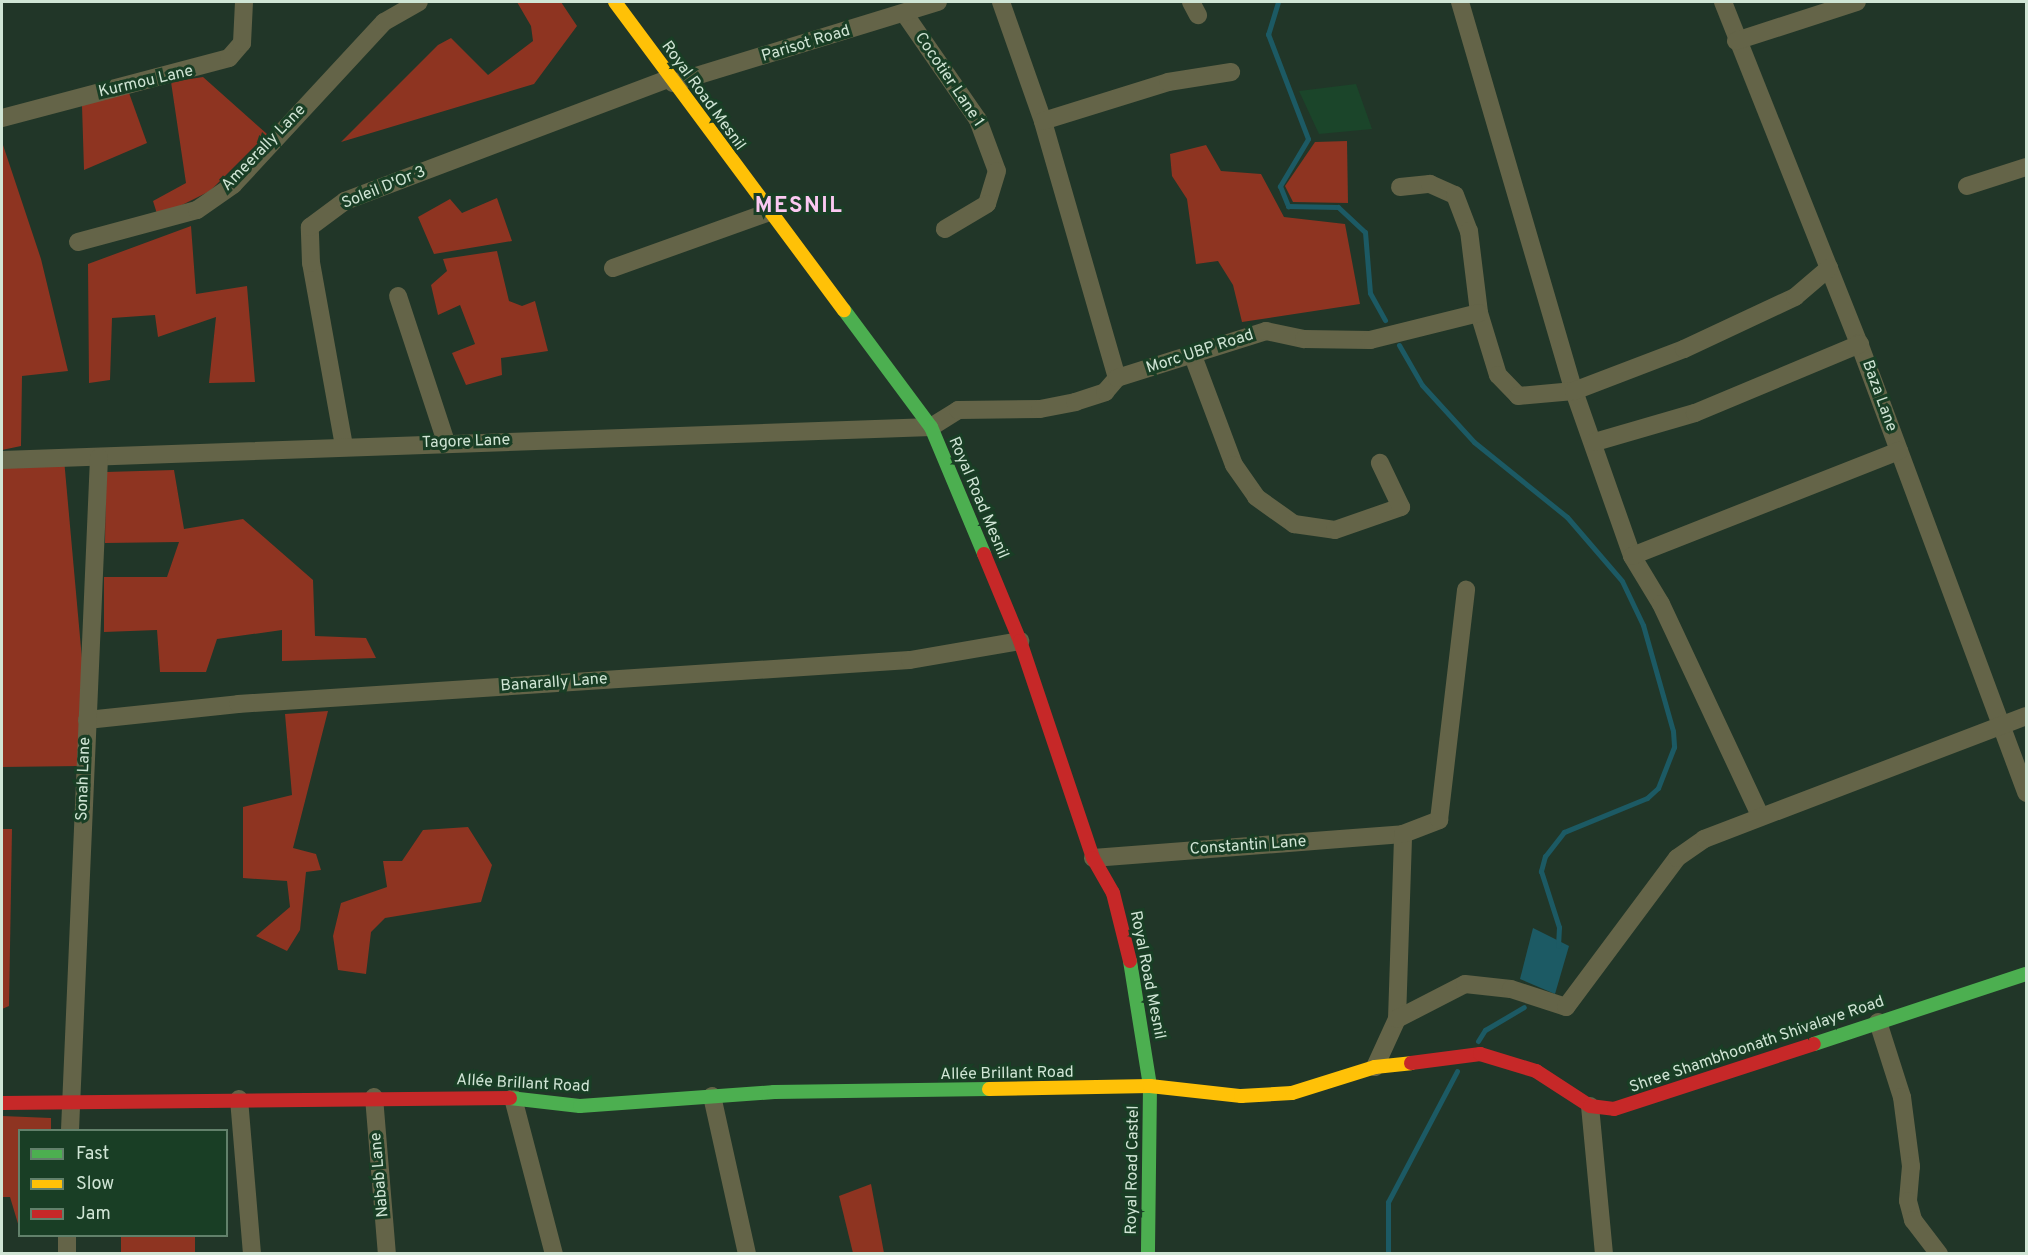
<!DOCTYPE html>
<meta charset="utf-8">
<style>
body{margin:0}
#map{position:relative;width:2028px;height:1255px;overflow:hidden;background:#213628;font-family:Overpass,sans-serif}
div>[style]{position:absolute}
.built>*{inset:0;background:#1b452a}
.green>*{inset:0;background:#8e3421;transform-origin:0 0}
.water>*{inset:0;background:#1c5a64}
.stream>*{height:5px;margin:-2.5px;padding:0 2.5px;transform-origin:2.5px;border-radius:2.5px;background:#1c5a64}
.street>*{height:18px;margin:-9px;padding:0 9px;transform-origin:9px;border-radius:9px;background:#646448}
.fast>*{height:14px;margin:-7px;padding:0 7px;transform-origin:7px;border-radius:7px;background:#4caf50}
.slow>*{height:14px;margin:-7px;padding:0 7px;transform-origin:7px;border-radius:7px;background:#ffc107}
.jam>*{height:14px;margin:-7px;padding:0 7px;transform-origin:7px;border-radius:7px;background:#c62828}
span{translate:-50% -50%;white-space:nowrap;text-align:center;line-height:1.15;-webkit-text-stroke:6px #193e25;paint-order:stroke}
.street-label{font-size:16px;color:#d0e5d5}
.district-label{font-size:22px;color:#fcc8f2;font-weight:700;letter-spacing:1.5px}
.frame{position:absolute;inset:0;border:3px solid #d0e5d5;pointer-events:none}
.legend{position:absolute;left:18px;top:1129px;width:210px;height:108px;box-sizing:border-box;background:#193e25;border:2px solid #62816b;margin:0;padding:8px 10px;list-style:none;font-size:18px;color:#d0e5d5}
.legend li{display:flex;align-items:center;gap:12px;height:30px}
.legend b{width:30px;border:2px solid #62816b}
</style>
<div id="map">
<div class="built">
<div style="clip-path:polygon(1356px 84px,1372px 129px,1319px 134px,1299px 91px)"></div>
</div>
<div class="green">
<div style="clip-path:polygon(517px 2px,561px 2px,577px 26px,534px 84px,341px 142px,438px 45px,451px 38px,488px 75px,533px 41px,531px 26px)"></div>
<div style="clip-path:polygon(203px 77px,267px 134px,210px 191px,158px 217px,153px 201px,186px 183px,171px 82px)"></div>
<div style="clip-path:polygon(129px 93px,147px 143px,84px 170px,82px 105px)"></div>
<div style="clip-path:polygon(1347px 141px,1348px 203px,1293px 202px,1285px 186px,1315px 142px)"></div>
<div style="clip-path:polygon(2px 142px,41px 259px,68px 371px,22px 376px,21px 446px,2px 450px)"></div>
<div style="clip-path:polygon(1206px 145px,1221px 171px,1261px 174px,1284px 217px,1345px 224px,1360px 304px,1242px 322px,1233px 285px,1218px 261px,1196px 264px,1187px 199px,1172px 176px,1170px 154px)"></div>
<div style="clip-path:polygon(497px 198px,512px 241px,434px 254px,418px 217px,450px 199px,462px 213px)"></div>
<div style="clip-path:polygon(191px 226px,196px 294px,247px 286px,255px 382px,209px 383px,216px 317px,158px 337px,155px 315px,112px 318px,110px 380px,89px 383px,88px 264px)"></div>
<div style="clip-path:polygon(497px 251px,509px 301px,522px 306px,535px 301px,548px 351px,501px 358px,502px 375px,466px 385px,452px 353px,475px 344px,460px 305px,438px 315px,431px 285px,447px 271px,443px 259px)"></div>
<div style="clip-path:polygon(64px 459px,87px 715px,81px 766px,2px 767px,2px 460px)"></div>
<div style="clip-path:polygon(174px 470px,184px 529px,243px 519px,313px 580px,315px 636px,366px 638px,376px 658px,282px 661px,282px 630px,217px 639px,206px 672px,160px 672px,157px 630px,104px 632px,104px 577px,167px 577px,179px 542px,105px 543px,106px 472px)"></div>
<div style="clip-path:polygon(328px 711px,293px 848px,316px 854px,321px 870px,306px 872px,300px 930px,287px 951px,256px 936px,290px 907px,287px 881px,243px 878px,243px 807px,292px 795px,285px 714px)"></div>
<div style="clip-path:polygon(468px 827px,492px 865px,481px 902px,385px 918px,371px 932px,366px 974px,338px 970px,333px 936px,341px 903px,387px 887px,383px 861px,402px 861px,423px 830px)"></div>
<div style="clip-path:polygon(2px 829px,12px 829px,9px 1006px,2px 1009px)"></div>
<div style="clip-path:polygon(2px 1116px,51px 1118px,51px 1130px,20px 1130px,19px 1227px,10px 1197px,2px 1197px)"></div>
<div style="clip-path:polygon(871px 1184px,884px 1253px,853px 1253px,839px 1196px)"></div>
<div style="left:121px;top:1236px;width:74px;height:17px"></div>
</div>
<div class="water">
<div style="clip-path:polygon(1533px 928px,1569px 946px,1555px 994px,1520px 979px)"></div>
</div>
<div class="stream">
<div style="left:1278px;top:2px;width:34px;rotate:107deg"></div>
<div style="left:1268px;top:34px;width:112px;rotate:69.1deg"></div>
<div style="left:1308px;top:139px;width:55px;rotate:120.8deg"></div>
<div style="left:1280px;top:186px;width:22px;rotate:68deg"></div>
<div style="left:1288px;top:206px;width:50px;rotate:1.1deg"></div>
<div style="left:1338px;top:207px;width:37px;rotate:43deg"></div>
<div style="left:1365px;top:232px;width:61px;rotate:85.3deg"></div>
<div style="left:1370px;top:293px;width:31px;rotate:61deg"></div>
<div style="left:1399px;top:345px;width:46px;rotate:60.1deg"></div>
<div style="left:1422px;top:385px;width:77px;rotate:47.6deg"></div>
<div style="left:1474px;top:442px;width:119px;rotate:38.9deg"></div>
<div style="left:1567px;top:517px;width:84px;rotate:49.3deg"></div>
<div style="left:1622px;top:581px;width:49px;rotate:64.5deg"></div>
<div style="left:1643px;top:625px;width:110px;rotate:74.2deg"></div>
<div style="left:1673px;top:731px;width:16px;rotate:86deg"></div>
<div style="left:1674px;top:747px;width:44px;rotate:111.3deg"></div>
<div style="left:1658px;top:788px;width:15px;rotate:138deg"></div>
<div style="left:1647px;top:798px;width:90px;rotate:157.7deg"></div>
<div style="left:1564px;top:832px;width:31px;rotate:128deg"></div>
<div style="left:1545px;top:856px;width:16px;rotate:105deg"></div>
<div style="left:1541px;top:871px;width:59px;rotate:72.2deg"></div>
<div style="left:1559px;top:927px;width:19px;rotate:93deg"></div>
<div style="left:1478px;top:1041px;width:13px;rotate:-58deg"></div>
<div style="left:1485px;top:1030px;width:45px;rotate:-30.5deg"></div>
<div style="left:1388px;top:1254px;width:52px;rotate:-90deg"></div>
<div style="left:1388px;top:1202px;width:148px;rotate:-62.2deg"></div>
</div>
<div class="street">
<div style="left:1001px;top:2px;width:126px;rotate:70.6deg"></div>
<div style="left:1191px;top:2px;width:15px;rotate:62deg"></div>
<div style="left:1460px;top:2px;width:405px;rotate:73.7deg"></div>
<div style="left:1574px;top:391px;width:175px;rotate:70.6deg"></div>
<div style="left:1632px;top:556px;width:56px;rotate:58.9deg"></div>
<div style="left:1661px;top:604px;width:233px;rotate:64.9deg"></div>
<div style="left:1723px;top:2px;width:367px;rotate:68.3deg"></div>
<div style="left:1859px;top:343px;width:480px;rotate:69.6deg"></div>
<div style="left:904px;top:13px;width:130px;rotate:55.3deg"></div>
<div style="left:978px;top:120px;width:54px;rotate:69.6deg"></div>
<div style="left:997px;top:171px;width:34px;rotate:107deg"></div>
<div style="left:987px;top:204px;width:49px;rotate:149.2deg"></div>
<div style="left:1736px;top:41px;width:127px;rotate:-17.9deg"></div>
<div style="left:673px;top:83px;width:277px;rotate:-17deg"></div>
<div style="left:2px;top:118px;width:235px;rotate:-14.8deg"></div>
<div style="left:229px;top:58px;width:20px;rotate:-49deg"></div>
<div style="left:242px;top:43px;width:41px;rotate:-87.2deg"></div>
<div style="left:1967px;top:186px;width:62px;rotate:-17.9deg"></div>
<div style="left:1400px;top:187px;width:30px;rotate:-6deg"></div>
<div style="left:1430px;top:184px;width:27px;rotate:24deg"></div>
<div style="left:1455px;top:195px;width:39px;rotate:69deg"></div>
<div style="left:1469px;top:231px;width:83px;rotate:83deg"></div>
<div style="left:1479px;top:313px;width:65px;rotate:73deg"></div>
<div style="left:1498px;top:375px;width:29px;rotate:46deg"></div>
<div style="left:1518px;top:396px;width:56px;rotate:-5.1deg"></div>
<div style="left:1574px;top:391px;width:118px;rotate:-20.9deg"></div>
<div style="left:1684px;top:349px;width:123px;rotate:-25.1deg"></div>
<div style="left:1795px;top:297px;width:45px;rotate:-40.5deg"></div>
<div style="left:78px;top:242px;width:123px;rotate:-15.1deg"></div>
<div style="left:197px;top:210px;width:44px;rotate:-34.8deg"></div>
<div style="left:233px;top:185px;width:222px;rotate:-47.2deg"></div>
<div style="left:384px;top:22px;width:40px;rotate:-29.7deg"></div>
<div style="left:613px;top:268px;width:164px;rotate:-19.7deg"></div>
<div style="left:398px;top:296px;width:154px;rotate:71.8deg"></div>
<div style="left:1193px;top:356px;width:116px;rotate:69.4deg"></div>
<div style="left:1234px;top:465px;width:39px;rotate:55deg"></div>
<div style="left:1256px;top:497px;width:47px;rotate:35.4deg"></div>
<div style="left:1294px;top:524px;width:41px;rotate:8.3deg"></div>
<div style="left:1335px;top:530px;width:70px;rotate:-19.2deg"></div>
<div style="left:1401px;top:507px;width:49px;rotate:-115.5deg"></div>
<div style="left:1117px;top:378px;width:267px;rotate:-106.1deg"></div>
<div style="left:1043px;top:121px;width:131px;rotate:-17.3deg"></div>
<div style="left:1168px;top:82px;width:64px;rotate:-9deg"></div>
<div style="left:1595px;top:442px;width:104px;rotate:-16.2deg"></div>
<div style="left:1695px;top:413px;width:179px;rotate:-22.7deg"></div>
<div style="left:344px;top:446px;width:186px;rotate:-100.2deg"></div>
<div style="left:311px;top:263px;width:36px;rotate:-92deg"></div>
<div style="left:310px;top:227px;width:44px;rotate:-36.6deg"></div>
<div style="left:345px;top:201px;width:347px;rotate:-20.7deg"></div>
<div style="left:2px;top:460px;width:930px;rotate:-2.03deg"></div>
<div style="left:931px;top:427px;width:32px;rotate:-32deg"></div>
<div style="left:958px;top:410px;width:82px;rotate:-0.7deg"></div>
<div style="left:1040px;top:409px;width:36px;rotate:-11deg"></div>
<div style="left:1075px;top:402px;width:32px;rotate:-18deg"></div>
<div style="left:1105px;top:392px;width:18px;rotate:-49deg"></div>
<div style="left:1117px;top:378px;width:156px;rotate:-17.5deg"></div>
<div style="left:1266px;top:331px;width:39px;rotate:12deg"></div>
<div style="left:1304px;top:339px;width:66px;rotate:0.9deg"></div>
<div style="left:1370px;top:340px;width:112px;rotate:-13.9deg"></div>
<div style="left:1632px;top:556px;width:287px;rotate:-21.5deg"></div>
<div style="left:87px;top:720px;width:152px;rotate:-6deg"></div>
<div style="left:238px;top:704px;width:673px;rotate:-3.75deg"></div>
<div style="left:910px;top:660px;width:112px;rotate:-9.8deg"></div>
<div style="left:1093px;top:858px;width:311px;rotate:-4.4deg"></div>
<div style="left:1397px;top:1019px;width:185px;rotate:-88.1deg"></div>
<div style="left:1403px;top:834px;width:39px;rotate:-21deg"></div>
<div style="left:1439px;top:820px;width:232px;rotate:-83.3deg"></div>
<div style="left:1878px;top:1022px;width:79px;rotate:72.3deg"></div>
<div style="left:1902px;top:1097px;width:70px;rotate:82.6deg"></div>
<div style="left:1911px;top:1166px;width:35px;rotate:95deg"></div>
<div style="left:1908px;top:1201px;width:20px;rotate:75deg"></div>
<div style="left:1913px;top:1220px;width:43px;rotate:52.6deg"></div>
<div style="left:1375px;top:1067px;width:53px;rotate:-65.4deg"></div>
<div style="left:1397px;top:1019px;width:76px;rotate:-27.2deg"></div>
<div style="left:1465px;top:984px;width:46px;rotate:6.2deg"></div>
<div style="left:1511px;top:989px;width:58px;rotate:18.1deg"></div>
<div style="left:1566px;top:1007px;width:186px;rotate:-53.3deg"></div>
<div style="left:1677px;top:858px;width:33px;rotate:-35deg"></div>
<div style="left:1704px;top:839px;width:345px;rotate:-20.9deg"></div>
<div style="left:712px;top:1096px;width:162px;rotate:77.5deg"></div>
<div style="left:374px;top:1097px;width:158px;rotate:85.3deg"></div>
<div style="left:513px;top:1098px;width:161px;rotate:75.3deg"></div>
<div style="left:239px;top:1099px;width:156px;rotate:85.2deg"></div>
<div style="left:1590px;top:1106px;width:149px;rotate:84.6deg"></div>
<div style="left:70px;top:1130px;width:673px;rotate:-87.53deg"></div>
<div style="left:67px;top:1254px;width:18px;rotate:-90deg"></div>
</div>
<div class="fast">
<div style="left:844px;top:310px;width:146px;rotate:53.4deg"></div>
<div style="left:931px;top:427px;width:138px;rotate:67.3deg"></div>
<div style="left:1130px;top:961px;width:127px;rotate:80.9deg"></div>
<div style="left:1150px;top:1086px;width:168px;rotate:90.7deg"></div>
<div style="left:1814px;top:1044px;width:223px;rotate:-18.3deg"></div>
<div style="left:510px;top:1098px;width:70px;rotate:6.5deg"></div>
<div style="left:580px;top:1106px;width:195px;rotate:-4.1deg"></div>
<div style="left:774px;top:1092px;width:215px;rotate:-0.8deg"></div>
</div>
<div class="slow">
<div style="left:615px;top:2px;width:384px;rotate:53.4deg"></div>
<div style="left:989px;top:1089px;width:161px;rotate:-1.1deg"></div>
<div style="left:1150px;top:1086px;width:92px;rotate:6.3deg"></div>
<div style="left:1241px;top:1096px;width:51px;rotate:-3.4deg"></div>
<div style="left:1292px;top:1093px;width:87px;rotate:-17.4deg"></div>
<div style="left:1375px;top:1067px;width:36px;rotate:-6deg"></div>
</div>
<div class="jam">
<div style="left:984px;top:554px;width:94px;rotate:67.5deg"></div>
<div style="left:1020px;top:641px;width:229px;rotate:71.4deg"></div>
<div style="left:1093px;top:858px;width:40px;rotate:60.3deg"></div>
<div style="left:1113px;top:893px;width:70px;rotate:76deg"></div>
<div style="left:1411px;top:1063px;width:70px;rotate:-7.4deg"></div>
<div style="left:1480px;top:1054px;width:59px;rotate:16.9deg"></div>
<div style="left:1536px;top:1071px;width:64px;rotate:32.9deg"></div>
<div style="left:1590px;top:1106px;width:24px;rotate:7deg"></div>
<div style="left:1614px;top:1109px;width:210px;rotate:-18deg"></div>
<div style="left:2px;top:1103px;width:508px;rotate:-0.56deg"></div>
</div>
<div class="street-label">
<span style="left:806px;top:44px;rotate:-17deg">Parisot Road</span>
<span style="left:949px;top:80px;rotate:56deg">Cocotier Lane 1</span>
<span style="left:146px;top:82px;rotate:-13deg">Kurmou Lane</span>
<span style="left:703px;top:96px;rotate:54deg">Royal Road Mesnil</span>
<span style="left:264px;top:148px;rotate:-46deg">Ameerally Lane</span>
<span style="left:384px;top:188px;rotate:-22deg">Soleil D'Or 3</span>
<span style="left:1200px;top:352px;rotate:-18deg">Morc UBP Road</span>
<span style="left:1879px;top:396px;rotate:70deg">Baza Lane</span>
<span style="left:466px;top:442px;rotate:-2deg">Tagore Lane</span>
<span style="left:978px;top:498px;rotate:67deg">Royal Road Mesnil</span>
<span style="left:554px;top:683px;rotate:-4deg">Banarally Lane</span>
<span style="left:84px;top:779px;rotate:-88deg">Sonah Lane</span>
<span style="left:1248px;top:846px;rotate:-4deg">Constantin Lane</span>
<span style="left:1147px;top:975px;rotate:79deg">Royal Road Mesnil</span>
<span style="left:1757px;top:1045px;rotate:-19deg">Shree Shambhoonath Shivalaye Road</span>
<span style="left:1007px;top:1074px;rotate:-1deg">Allée Brillant Road</span>
<span style="left:523px;top:1084px;rotate:3deg">Allée Brillant Road</span>
<span style="left:1133px;top:1170px;rotate:-89deg">Royal Road Castel</span>
<span style="left:380px;top:1175px;rotate:-95deg">Nabab Lane</span>
</div>
<div class="district-label">
<span style="left:799px;top:207px">MESNIL</span>
</div>
<div class="frame"></div>
<ul class="legend">
<li><b style="height:8px;background:#4caf50"></b>Fast</li>
<li><b style="height:8px;background:#ffc107"></b>Slow</li>
<li><b style="height:8px;background:#c62828"></b>Jam</li>
</ul>
</div>
